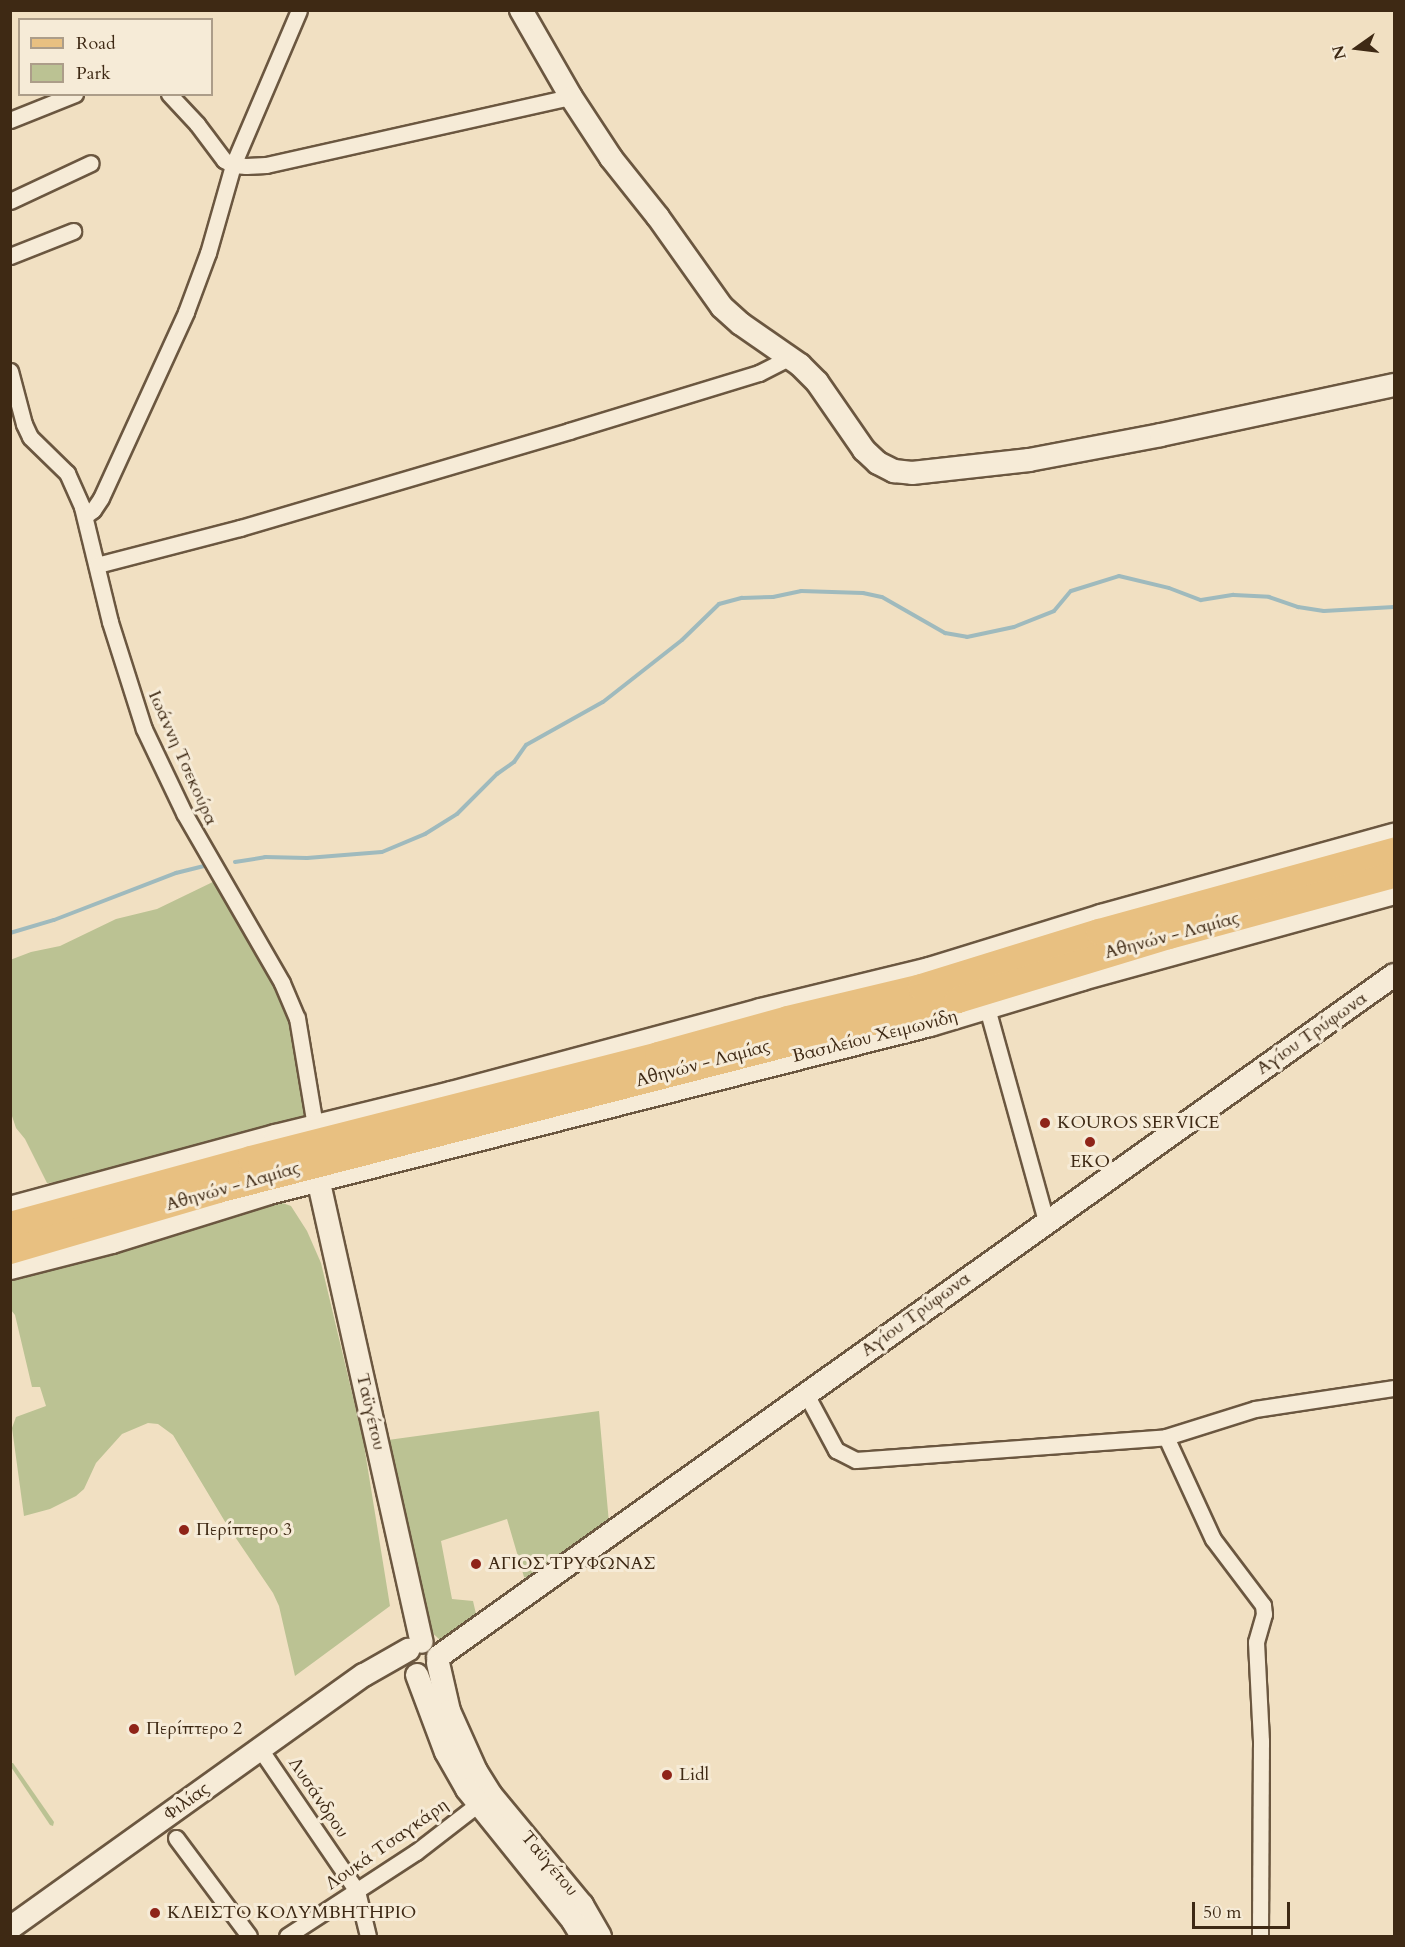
<!DOCTYPE html>
<meta charset="utf-8">
<style>
body{margin:0}
#map{position:relative;width:1405px;height:1947px;overflow:hidden;background:#f1e0c2;font-family:Cardo,serif}
div>[style]{position:absolute}
.green>*{inset:0;background:#bbc293}
.stream>*{height:4px;margin:-2px;padding:0 2px;transform-origin:2px;border-radius:2px;background:#9fbabd}
.roads{filter:drop-shadow(2px 0 #6b5740) drop-shadow(-2px 0 #6b5740) drop-shadow(0 2px #6b5740) drop-shadow(0 -2px #6b5740)}
.street>*{height:15px;margin:-7.5px;padding:0 7.5px;transform-origin:7.5px;border-radius:7.5px;background:#f6ebd7}
.secondary>*{height:22px;margin:-11px;padding:0 11px;transform-origin:11px;border-radius:11px;background:#f6ebd7}
.primary>*{height:26px;margin:-13px;padding:0 13px;transform-origin:13px;border-radius:13px;background:#e8c081}
.dots>*{width:16px;height:16px;translate:-50% -50%;box-sizing:border-box;border:3px solid #f6ebd7;border-radius:50%}
span{translate:-50% -50%;white-space:nowrap;text-align:center;line-height:1.15;-webkit-text-stroke:6px #f6ebd7;paint-order:stroke}
.street-label{font-size:18px;color:#3e2914}
.poi-label{font-size:18px;color:#3e2914}
.left{translate:0 -50%;text-align:left}
.frame{position:absolute;inset:0;border:12px solid #3e2914;pointer-events:none}
.legend{position:absolute;left:18px;top:18px;width:195px;height:78px;box-sizing:border-box;background:#f6ebd7;border:2px solid #ac9d89;margin:0;padding:8px 10px;list-style:none;font-size:18px;color:#3e2914}
.legend li{display:flex;align-items:center;gap:12px;height:30px}
.legend b{width:30px;border:2px solid #ac9d89}
.north{position:absolute;left:1327px;top:18px;width:60px;height:60px;-webkit-text-stroke:4px #f6ebd7;paint-order:stroke;rotate:256deg;font-size:16px;font-weight:700;line-height:24px;text-align:center;color:#3e2914}
.north::after{content:'';display:block;margin:auto;width:21px;height:27px;background:#3e2914;clip-path:polygon(50% 0,100% 100%,50% 72%,0 100%)}
.scale{position:absolute;left:1192px;top:1902px;width:98px;height:27px;box-sizing:border-box;border:3px solid #3e2914;border-top:0;padding-left:8px;font-size:18px;line-height:21px;white-space:nowrap;color:#3e2914;-webkit-text-stroke:4px #f6ebd7;paint-order:stroke}
</style>
<div id="map">
<div class="green">
<div style="clip-path:polygon(219px 879px,286px 999px,306px 1109px,305px 1117px,61px 1182px,47px 1183px,25px 1139px,16px 1128px,11px 1113px,10px 960px,31px 952px,60px 946px,116px 919px,157px 909px)"></div>
<div style="clip-path:polygon(274px 1200px,291px 1206px,307px 1231px,321px 1263px,363px 1439px,390px 1606px,295px 1676px,279px 1606px,273px 1593px,227px 1525px,173px 1435px,158px 1424px,148px 1423px,122px 1434px,96px 1463px,84px 1489px,76px 1496px,50px 1509px,24px 1516px,12px 1428px,16px 1417px,46px 1406px,40px 1387px,32px 1387px,15px 1315px,11px 1310px,11px 1277px)"></div>
<div style="clip-path:polygon(599px 1411px,609px 1523px,529px 1579px,524px 1577px,507px 1519px,441px 1541px,452px 1599px,473px 1601px,476px 1614px,440px 1640px,426px 1627px,388px 1440px)"></div>
<div style="clip-path:polygon(11px 1763px,13px 1763px,54px 1822px,53px 1826px,50px 1825px,11px 1767px)"></div>
</div>
<div class="stream">
<div style="left:235px;top:862px;width:30px;rotate:-9deg"></div>
<div style="left:265px;top:857px;width:42px;rotate:1.4deg"></div>
<div style="left:307px;top:858px;width:75px;rotate:-4.6deg"></div>
<div style="left:382px;top:852px;width:47px;rotate:-22.7deg"></div>
<div style="left:425px;top:834px;width:38px;rotate:-32deg"></div>
<div style="left:457px;top:814px;width:57px;rotate:-45deg"></div>
<div style="left:497px;top:774px;width:21px;rotate:-35deg"></div>
<div style="left:514px;top:762px;width:21px;rotate:-55deg"></div>
<div style="left:526px;top:745px;width:88px;rotate:-29.2deg"></div>
<div style="left:603px;top:702px;width:100px;rotate:-38.1deg"></div>
<div style="left:682px;top:640px;width:52px;rotate:-44.2deg"></div>
<div style="left:719px;top:604px;width:24px;rotate:-15deg"></div>
<div style="left:742px;top:598px;width:31px;rotate:-2deg"></div>
<div style="left:773px;top:597px;width:29px;rotate:-12deg"></div>
<div style="left:801px;top:591px;width:62px;rotate:1.8deg"></div>
<div style="left:863px;top:593px;width:19px;rotate:12deg"></div>
<div style="left:882px;top:597px;width:73px;rotate:29.7deg"></div>
<div style="left:945px;top:633px;width:22px;rotate:10deg"></div>
<div style="left:967px;top:637px;width:48px;rotate:-12deg"></div>
<div style="left:1014px;top:627px;width:43px;rotate:-21.8deg"></div>
<div style="left:1054px;top:611px;width:26px;rotate:-50deg"></div>
<div style="left:1071px;top:591px;width:50px;rotate:-17.4deg"></div>
<div style="left:1119px;top:576px;width:51px;rotate:13.5deg"></div>
<div style="left:1169px;top:588px;width:34px;rotate:21deg"></div>
<div style="left:1201px;top:600px;width:33px;rotate:-9deg"></div>
<div style="left:1234px;top:595px;width:35px;rotate:3deg"></div>
<div style="left:1269px;top:597px;width:31px;rotate:19deg"></div>
<div style="left:1298px;top:607px;width:26px;rotate:9deg"></div>
<div style="left:1324px;top:611px;width:70px;rotate:-3.3deg"></div>
<div style="left:10px;top:933px;width:46px;rotate:-16.5deg"></div>
<div style="left:54px;top:920px;width:131px;rotate:-21.1deg"></div>
<div style="left:176px;top:873px;width:33px;rotate:-14deg"></div>
</div>
<div class="roads">
<div class="street">
<div style="left:169px;top:94px;width:41px;rotate:47deg"></div>
<div style="left:197px;top:124px;width:45px;rotate:53.1deg"></div>
<div style="left:224px;top:160px;width:10px;rotate:29deg"></div>
<div style="left:233px;top:165px;width:13px;rotate:4deg"></div>
<div style="left:246px;top:166px;width:20px;rotate:-3deg"></div>
<div style="left:266px;top:165px;width:312px;rotate:-12.6deg"></div>
<div style="left:10px;top:120px;width:70px;rotate:-21.8deg"></div>
<div style="left:10px;top:201px;width:89px;rotate:-25.1deg"></div>
<div style="left:10px;top:256px;width:68px;rotate:-21.6deg"></div>
<div style="left:10px;top:371px;width:55px;rotate:75.2deg"></div>
<div style="left:24px;top:424px;width:14px;rotate:65deg"></div>
<div style="left:30px;top:437px;width:52px;rotate:44.2deg"></div>
<div style="left:67px;top:473px;width:37px;rotate:66deg"></div>
<div style="left:82px;top:507px;width:118px;rotate:76.3deg"></div>
<div style="left:110px;top:622px;width:112px;rotate:72.4deg"></div>
<div style="left:144px;top:729px;width:93px;rotate:64.5deg"></div>
<div style="left:184px;top:813px;width:196px;rotate:60deg"></div>
<div style="left:282px;top:983px;width:38px;rotate:67deg"></div>
<div style="left:297px;top:1018px;width:109px;rotate:80.5deg"></div>
<div style="left:85px;top:516px;width:10px;rotate:-37deg"></div>
<div style="left:93px;top:510px;width:14px;rotate:-56deg"></div>
<div style="left:101px;top:498px;width:205px;rotate:-65.4deg"></div>
<div style="left:186px;top:312px;width:63px;rotate:-69.6deg"></div>
<div style="left:208px;top:253px;width:91px;rotate:-74.1deg"></div>
<div style="left:233px;top:165px;width:168px;rotate:-66.9deg"></div>
<div style="left:97px;top:565px;width:148px;rotate:-14.5deg"></div>
<div style="left:240px;top:528px;width:343px;rotate:-16.4deg"></div>
<div style="left:569px;top:431px;width:199px;rotate:-17deg"></div>
<div style="left:759px;top:373px;width:34px;rotate:-27deg"></div>
<div style="left:987px;top:1008px;width:221px;rotate:74.5deg"></div>
<div style="left:806px;top:1394px;width:64px;rotate:61.8deg"></div>
<div style="left:836px;top:1450px;width:22px;rotate:27deg"></div>
<div style="left:856px;top:1460px;width:311px;rotate:-4.2deg"></div>
<div style="left:1166px;top:1437px;width:93px;rotate:-17.5deg"></div>
<div style="left:1255px;top:1409px;width:141px;rotate:-8.6deg"></div>
<div style="left:1166px;top:1437px;width:112px;rotate:65.3deg"></div>
<div style="left:1213px;top:1539px;width:83px;rotate:52.9deg"></div>
<div style="left:1263px;top:1605px;width:9px;rotate:84deg"></div>
<div style="left:1264px;top:1614px;width:29px;rotate:106deg"></div>
<div style="left:1256px;top:1642px;width:99px;rotate:87.1deg"></div>
<div style="left:1261px;top:1741px;width:195px;rotate:90.3deg"></div>
<div style="left:260px;top:1749px;width:172px;rotate:55.7deg"></div>
<div style="left:357px;top:1891px;width:46px;rotate:76.3deg"></div>
<div style="left:176px;top:1838px;width:122px;rotate:53.3deg"></div>
<div style="left:287px;top:1936px;width:154px;rotate:-33.1deg"></div>
<div style="left:416px;top:1852px;width:78px;rotate:-37.7deg"></div>
</div>
<div class="secondary">
<div style="left:521px;top:10px;width:100px;rotate:60.1deg"></div>
<div style="left:571px;top:97px;width:73px;rotate:56.7deg"></div>
<div style="left:611px;top:158px;width:75px;rotate:51.5deg"></div>
<div style="left:658px;top:217px;width:110px;rotate:54.6deg"></div>
<div style="left:722px;top:307px;width:25px;rotate:42deg"></div>
<div style="left:741px;top:324px;width:72px;rotate:34.8deg"></div>
<div style="left:800px;top:365px;width:24px;rotate:45deg"></div>
<div style="left:817px;top:382px;width:83px;rotate:55.3deg"></div>
<div style="left:864px;top:450px;width:19px;rotate:43deg"></div>
<div style="left:878px;top:463px;width:18px;rotate:27deg"></div>
<div style="left:894px;top:471px;width:18px;rotate:6deg"></div>
<div style="left:912px;top:473px;width:118px;rotate:-6.3deg"></div>
<div style="left:1029px;top:460px;width:134px;rotate:-10.7deg"></div>
<div style="left:1161px;top:435px;width:238px;rotate:-12.1deg"></div>
<div style="left:319px;top:1183px;width:470px;rotate:77.4deg"></div>
<div style="left:10px;top:1208px;width:275px;rotate:-15.2deg"></div>
<div style="left:275px;top:1136px;width:181px;rotate:-13.7deg"></div>
<div style="left:451px;top:1093px;width:320px;rotate:-15deg"></div>
<div style="left:760px;top:1010px;width:174px;rotate:-13.6deg"></div>
<div style="left:929px;top:969px;width:180px;rotate:-17.1deg"></div>
<div style="left:1101px;top:916px;width:304px;rotate:-15.5deg"></div>
<div style="left:10px;top:1268px;width:105px;rotate:-14.3deg"></div>
<div style="left:112px;top:1242px;width:164px;rotate:-17.3deg"></div>
<div style="left:269px;top:1193px;width:682px;rotate:-14.26deg"></div>
<div style="left:930px;top:1025px;width:159px;rotate:-16.8deg"></div>
<div style="left:1082px;top:979px;width:324px;rotate:-15.4deg"></div>
<div style="left:438px;top:1657px;width:1174px;rotate:-35.5deg"></div>
<div style="left:438px;top:1663px;width:49px;rotate:77.1deg"></div>
<div style="left:449px;top:1711px;width:66px;rotate:65.8deg"></div>
<div style="left:476px;top:1771px;width:28px;rotate:58deg"></div>
<div style="left:491px;top:1795px;width:143px;rotate:50.4deg"></div>
<div style="left:582px;top:1905px;width:36px;rotate:60deg"></div>
<div style="left:417px;top:1675px;width:82px;rotate:69.4deg"></div>
<div style="left:446px;top:1752px;width:43px;rotate:60.4deg"></div>
<div style="left:467px;top:1789px;width:169px;rotate:51.2deg"></div>
<div style="left:573px;top:1921px;width:17px;rotate:59deg"></div>
<div style="left:10px;top:1928px;width:435px;rotate:-35.6deg"></div>
<div style="left:364px;top:1675px;width:51px;rotate:-29.6deg"></div>
</div>
<div class="primary">
<div style="left:10px;top:1225px;width:250px;rotate:-15.3deg"></div>
<div style="left:251px;top:1159px;width:420px;rotate:-14.3deg"></div>
<div style="left:658px;top:1055px;width:135px;rotate:-15.5deg"></div>
<div style="left:788px;top:1019px;width:137px;rotate:-13.5deg"></div>
<div style="left:921px;top:987px;width:186px;rotate:-17.2deg"></div>
<div style="left:1099px;top:932px;width:306px;rotate:-15.4deg"></div>
<div style="left:10px;top:1251px;width:217px;rotate:-16.3deg"></div>
<div style="left:218px;top:1190px;width:764px;rotate:-14.4deg"></div>
<div style="left:958px;top:1000px;width:220px;rotate:-16.9deg"></div>
<div style="left:1169px;top:936px;width:233px;rotate:-15.2deg"></div>
</div>
</div>
<div class="dots">
<div style="left:1045px;top:1123px;background:#8f2418"></div>
<div style="left:1090px;top:1142px;background:#8f2418"></div>
<div style="left:184px;top:1530px;background:#8f2418"></div>
<div style="left:476px;top:1564px;background:#8f2418"></div>
<div style="left:134px;top:1729px;background:#8f2418"></div>
<div style="left:667px;top:1775px;background:#8f2418"></div>
<div style="left:155px;top:1913px;background:#8f2418"></div>
</div>
<div class="street-label">
<span style="left:182px;top:758px;rotate:66deg">Ιωάννη Τσεκούρα</span>
<span style="left:1172px;top:936px;rotate:-15deg">Αθηνών - Λαμίας</span>
<span style="left:1312px;top:1034px;rotate:-35deg">Αγίου Τρύφωνα</span>
<span style="left:875px;top:1037px;rotate:-14deg">Βασιλείου Χειμωνίδη</span>
<span style="left:703px;top:1064px;rotate:-15deg">Αθηνών - Λαμίας</span>
<span style="left:233px;top:1187px;rotate:-16deg">Αθηνών - Λαμίας</span>
<span style="left:916px;top:1315px;rotate:-36deg">Αγίου Τρύφωνα</span>
<span style="left:370px;top:1412px;rotate:77deg">Ταϋγέτου</span>
<span style="left:318px;top:1798px;rotate:56deg">Λυσάνδρου</span>
<span style="left:187px;top:1802px;rotate:-36deg">Φιλίας</span>
<span style="left:387px;top:1845px;rotate:-35deg">Λουκά Τσαγκάρη</span>
<span style="left:549px;top:1864px;rotate:50deg">Ταϋγέτου</span>
</div>
<div class="poi-label">
<span class="left" style="left:1057px;top:1123px">KOUROS SERVICE</span>
<span style="left:1090px;top:1162px">EKO</span>
<span class="left" style="left:196px;top:1530px">Περίπτερο 3</span>
<span class="left" style="left:488px;top:1564px">ΑΓΙΟΣ ΤΡΥΦΩΝΑΣ</span>
<span class="left" style="left:146px;top:1729px">Περίπτερο 2</span>
<span class="left" style="left:679px;top:1775px">Lidl</span>
<span class="left" style="left:167px;top:1913px">ΚΛΕΙΣΤΟ ΚΟΛΥΜΒΗΤΗΡΙΟ</span>
</div>
<div class="frame"></div>
<ul class="legend">
<li><b style="height:8px;background:#e8c081"></b>Road</li>
<li><b style="height:16px;background:#bbc293"></b>Park</li>
</ul>
<div class="north">N</div>
<div class="scale">50 m</div>
</div>
